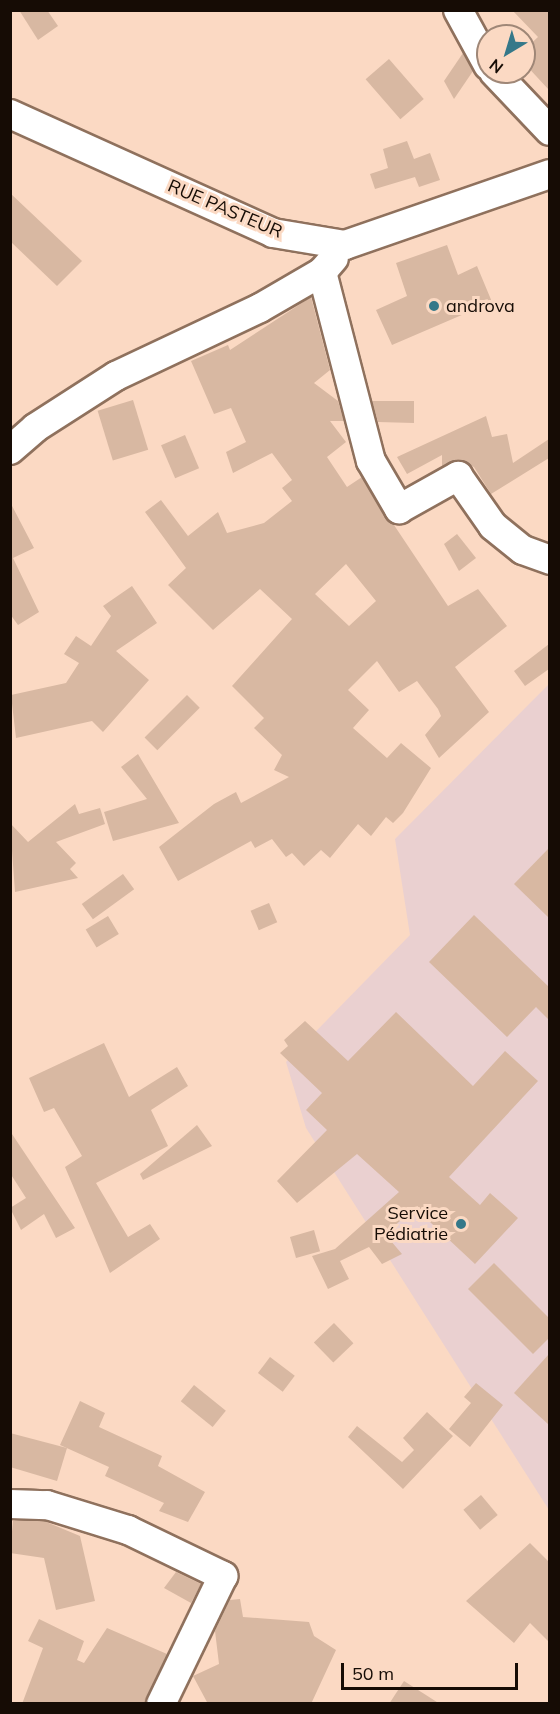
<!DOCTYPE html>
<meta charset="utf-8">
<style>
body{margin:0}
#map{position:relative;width:560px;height:1714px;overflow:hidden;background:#fbd9c3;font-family:Mulish,sans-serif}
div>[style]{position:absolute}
.medical>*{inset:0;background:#ead0d0}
.building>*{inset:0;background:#d8b8a2;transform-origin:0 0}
.roads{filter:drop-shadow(2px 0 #8f715d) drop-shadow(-2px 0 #8f715d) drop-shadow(0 2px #8f715d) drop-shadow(0 -2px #8f715d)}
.minor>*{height:28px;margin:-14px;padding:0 14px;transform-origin:14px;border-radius:14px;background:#fff}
.dots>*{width:16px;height:16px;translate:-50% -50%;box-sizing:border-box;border:3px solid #fbd9c3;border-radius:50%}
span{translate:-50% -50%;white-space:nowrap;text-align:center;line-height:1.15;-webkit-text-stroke:6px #fbd9c3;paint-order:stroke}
.street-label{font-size:18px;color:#160c05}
.poi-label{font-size:18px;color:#160c05}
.left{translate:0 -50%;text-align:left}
.right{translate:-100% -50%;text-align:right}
.frame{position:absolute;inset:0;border:12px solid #160c05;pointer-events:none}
.north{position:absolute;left:476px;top:24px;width:60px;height:60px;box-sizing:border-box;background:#fbd9c3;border:2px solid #9f8777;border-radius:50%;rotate:218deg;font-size:16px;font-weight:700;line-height:24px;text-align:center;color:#160c05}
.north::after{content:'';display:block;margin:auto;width:21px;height:27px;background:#357889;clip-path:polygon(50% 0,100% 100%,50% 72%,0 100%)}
.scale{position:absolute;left:341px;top:1663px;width:177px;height:27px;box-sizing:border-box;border:3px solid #160c05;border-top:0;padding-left:8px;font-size:18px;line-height:21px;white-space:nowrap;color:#160c05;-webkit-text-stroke:4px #fbd9c3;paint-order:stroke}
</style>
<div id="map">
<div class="medical">
<div style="clip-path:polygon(549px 684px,549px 1510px,306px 1128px,286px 1062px,410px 935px,395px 839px)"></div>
</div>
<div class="building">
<div style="clip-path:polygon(19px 10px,47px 10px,58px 26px,38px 40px)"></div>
<div style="clip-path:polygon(512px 10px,549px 10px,549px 90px,524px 63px,524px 50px,538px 37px)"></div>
<div style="clip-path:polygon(463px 53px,473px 71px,454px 99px,444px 81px)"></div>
<div style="left:389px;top:59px;width:53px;height:31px;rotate:49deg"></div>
<div style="clip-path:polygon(407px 141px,414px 159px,430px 153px,440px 180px,419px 187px,415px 177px,375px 189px,370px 174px,388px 168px,383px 149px)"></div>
<div style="clip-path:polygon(10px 193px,82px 261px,57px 286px,10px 241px)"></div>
<div style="clip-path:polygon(447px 245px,458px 275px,477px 266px,492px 302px,392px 345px,376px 310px,407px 296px,396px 263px)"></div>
<div style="clip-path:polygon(evenodd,311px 297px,330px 370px,314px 383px,338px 401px,344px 421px,330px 421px,346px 442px,327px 457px,347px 487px,362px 477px,448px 606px,478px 589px,507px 626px,455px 667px,489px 712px,439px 758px,425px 735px,441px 716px,438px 709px,417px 681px,399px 692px,377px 661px,348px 690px,369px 710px,353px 728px,387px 758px,401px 743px,431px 768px,403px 813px,393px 823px,386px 817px,371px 836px,358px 824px,330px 858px,321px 850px,304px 866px,292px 853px,286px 857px,272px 839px,255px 848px,251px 841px,178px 881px,159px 847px,214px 804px,236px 792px,241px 803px,289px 777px,274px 770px,282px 755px,254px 728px,264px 718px,232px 686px,292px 619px,260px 589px,213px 630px,168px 585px,186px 568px,145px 512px,161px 500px,188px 536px,218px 512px,227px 533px,264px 523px,292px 501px,282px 488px,292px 480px,272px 453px,233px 473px,226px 452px,246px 442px,231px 408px,214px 414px,191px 361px,228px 345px,230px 350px,311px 297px,346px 564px,376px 601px,349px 626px,315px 594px,346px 564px)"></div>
<div style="left:133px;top:400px;width:52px;height:37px;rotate:73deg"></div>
<div style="clip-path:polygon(372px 401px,414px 401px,414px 423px,378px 422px)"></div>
<div style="clip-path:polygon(486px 416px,492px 437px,507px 434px,513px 463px,549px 439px,549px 458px,491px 494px,474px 467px,458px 460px,442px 466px,442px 455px,407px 474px,397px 457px)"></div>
<div style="left:185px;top:435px;width:36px;height:26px;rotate:67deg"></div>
<div style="clip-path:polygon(10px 502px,34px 548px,13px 558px,39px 612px,18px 625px,10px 614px)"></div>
<div style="clip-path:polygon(457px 534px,476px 558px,459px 571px,444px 544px)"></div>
<div style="clip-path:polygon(132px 586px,157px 623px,116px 651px,149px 680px,103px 732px,92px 721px,16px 738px,11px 695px,66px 683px,79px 663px,64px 654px,76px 636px,91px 646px,111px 616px,103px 606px)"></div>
<div style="clip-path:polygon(549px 644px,549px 669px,525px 686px,514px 671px)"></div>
<div style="left:187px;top:695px;width:18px;height:60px;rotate:45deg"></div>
<div style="clip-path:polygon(138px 754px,179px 823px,113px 841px,104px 812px,147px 799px,121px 767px)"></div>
<div style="clip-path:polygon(75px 804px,79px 814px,100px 808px,105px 824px,56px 842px,76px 863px,70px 869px,78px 878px,15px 892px,10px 823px,28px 842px)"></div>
<div style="clip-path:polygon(549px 848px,549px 918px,514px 884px)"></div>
<div style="left:123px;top:874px;width:19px;height:51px;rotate:54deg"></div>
<div style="left:269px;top:903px;width:21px;height:20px;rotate:67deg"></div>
<div style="clip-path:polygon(474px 915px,549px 987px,549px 1020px,536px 1007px,507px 1037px,429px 962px)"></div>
<div style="left:108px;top:916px;width:21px;height:26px;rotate:59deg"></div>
<div style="clip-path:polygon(396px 1012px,473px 1086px,505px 1051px,538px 1081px,449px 1177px,480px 1205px,490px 1193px,518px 1218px,475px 1264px,415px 1208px,385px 1234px,402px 1254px,382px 1264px,369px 1247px,340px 1261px,349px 1279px,328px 1289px,312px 1256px,335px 1249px,399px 1192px,357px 1154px,297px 1203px,277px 1181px,327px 1130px,306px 1110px,322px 1093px,280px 1053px,288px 1046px,284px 1040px,305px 1021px,348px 1061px)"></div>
<div style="clip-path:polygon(104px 1043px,129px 1097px,177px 1067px,188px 1086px,151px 1110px,168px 1146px,96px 1183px,128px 1237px,150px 1224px,160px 1239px,110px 1273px,65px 1167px,82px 1156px,54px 1108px,44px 1112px,29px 1078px)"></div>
<div style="clip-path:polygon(197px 1125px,212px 1146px,143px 1180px,140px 1174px)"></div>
<div style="clip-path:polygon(10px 1131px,36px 1170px,75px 1228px,56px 1238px,44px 1214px,21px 1230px,10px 1208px,26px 1198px,10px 1173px)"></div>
<div style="left:314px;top:1230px;width:22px;height:25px;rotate:74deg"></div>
<div style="clip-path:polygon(494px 1263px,549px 1318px,549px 1338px,533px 1354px,468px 1289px)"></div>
<div style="left:334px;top:1323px;width:28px;height:28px;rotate:46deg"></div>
<div style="clip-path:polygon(549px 1354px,549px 1425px,514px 1393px)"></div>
<div style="left:270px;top:1357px;width:31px;height:20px;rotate:37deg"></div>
<div style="clip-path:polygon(476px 1383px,503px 1405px,470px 1447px,449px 1429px,471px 1403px,464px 1397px)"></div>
<div style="left:194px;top:1385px;width:41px;height:21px;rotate:39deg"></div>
<div style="clip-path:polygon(80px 1401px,105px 1413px,99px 1427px,162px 1456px,158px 1466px,205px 1492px,188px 1522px,159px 1511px,164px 1503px,105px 1476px,109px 1467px,60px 1445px)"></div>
<div style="clip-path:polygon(427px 1412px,453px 1436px,403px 1489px,348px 1437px,357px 1426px,402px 1462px,414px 1450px,403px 1438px)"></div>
<div style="clip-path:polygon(10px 1433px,67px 1448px,57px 1481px,10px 1467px)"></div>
<div style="left:481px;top:1495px;width:26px;height:23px;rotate:50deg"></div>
<div style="clip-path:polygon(13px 1521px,44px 1521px,80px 1536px,95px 1601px,56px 1610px,44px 1558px,10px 1553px)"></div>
<div style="clip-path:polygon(530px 1543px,549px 1562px,549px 1642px,530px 1623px,514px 1643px,466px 1601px)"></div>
<div style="clip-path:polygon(176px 1572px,201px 1584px,191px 1603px,164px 1588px)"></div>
<div style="clip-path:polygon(240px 1599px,243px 1617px,309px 1622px,314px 1636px,336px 1650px,311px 1704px,208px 1704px,193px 1676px,219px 1664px,215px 1631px,230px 1600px)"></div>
<div style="clip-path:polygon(39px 1619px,84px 1641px,77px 1660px,84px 1663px,107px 1628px,167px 1654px,145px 1704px,22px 1704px,43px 1648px,28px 1641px)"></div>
<div style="clip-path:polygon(404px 1681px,440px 1704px,389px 1704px)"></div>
</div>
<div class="roads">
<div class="minor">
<div style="left:458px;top:10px;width:63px;rotate:61.4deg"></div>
<div style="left:494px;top:72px;width:81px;rotate:46.5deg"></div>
<div style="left:10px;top:114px;width:289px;rotate:24.3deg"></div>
<div style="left:273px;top:233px;width:73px;rotate:9.5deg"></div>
<div style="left:345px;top:245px;width:217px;rotate:-19.1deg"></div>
<div style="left:322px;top:272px;width:195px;rotate:75.5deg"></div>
<div style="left:371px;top:461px;width:56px;rotate:59.7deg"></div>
<div style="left:399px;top:509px;width:68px;rotate:-29.2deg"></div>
<div style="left:458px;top:476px;width:61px;rotate:55deg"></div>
<div style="left:493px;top:526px;width:38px;rotate:39deg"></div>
<div style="left:523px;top:550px;width:29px;rotate:20deg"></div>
<div style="left:10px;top:450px;width:33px;rotate:-41deg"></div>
<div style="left:35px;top:428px;width:96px;rotate:-32.7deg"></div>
<div style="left:116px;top:376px;width:159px;rotate:-25.3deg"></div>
<div style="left:260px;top:308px;width:72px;rotate:-30.1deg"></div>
<div style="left:322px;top:272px;width:18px;rotate:-49deg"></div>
<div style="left:10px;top:1504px;width:37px;rotate:2deg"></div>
<div style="left:47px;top:1505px;width:85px;rotate:17.2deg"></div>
<div style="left:128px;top:1530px;width:106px;rotate:25.8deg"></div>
<div style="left:223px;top:1576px;width:142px;rotate:115.8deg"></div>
</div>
</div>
<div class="dots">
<div style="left:434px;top:306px;background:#357889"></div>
<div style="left:461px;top:1224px;background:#357889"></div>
</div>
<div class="street-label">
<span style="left:225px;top:209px;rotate:23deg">RUE PASTEUR</span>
</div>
<div class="poi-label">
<span class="left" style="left:446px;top:306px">androva</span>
<span class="right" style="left:448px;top:1224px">Service<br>Pédiatrie</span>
</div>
<div class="frame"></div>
<div class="north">N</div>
<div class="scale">50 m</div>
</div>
